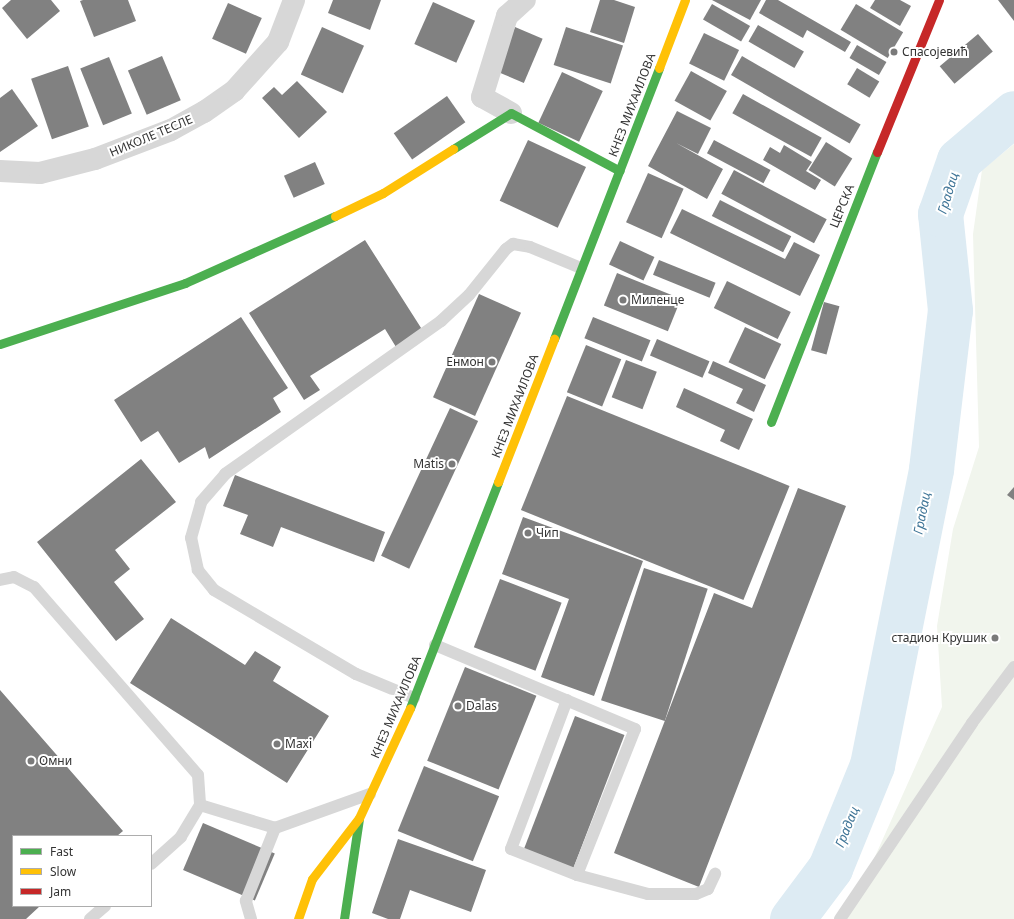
<!DOCTYPE html>
<meta charset="utf-8">
<style>
body{margin:0}
#map{position:relative;width:1014px;height:919px;overflow:hidden;background:#fff;font-family:"Noto Sans",sans-serif}
div>[style]{position:absolute}
.green>*{inset:0;background:#f1f5ed}
.river>*{height:45px;margin:-22.5px;padding:0 22.5px;transform-origin:22.5px;border-radius:22.5px;background:#ddebf3}
.building>*{inset:0;background:#818181;transform-origin:0 0}
.lane>*{height:12px;margin:-6px;padding:0 6px;transform-origin:6px;border-radius:6px;background:#d7d7d7}
.street>*{height:22px;margin:-11px;padding:0 11px;transform-origin:11px;border-radius:11px;background:#d7d7d7}
.fast>*{height:9px;margin:-4.5px;padding:0 4.5px;transform-origin:4.5px;border-radius:4.5px;background:#4caf50}
.slow>*{height:9px;margin:-4.5px;padding:0 4.5px;transform-origin:4.5px;border-radius:4.5px;background:#ffc107}
.jam>*{height:9px;margin:-4.5px;padding:0 4.5px;transform-origin:4.5px;border-radius:4.5px;background:#c62828}
.dots>*{width:11px;height:11px;translate:-50% -50%;box-sizing:border-box;border:2px solid #fff;border-radius:50%}
span{translate:-50% -50%;white-space:nowrap;text-align:center;line-height:1.15;-webkit-text-stroke:4px #fff;paint-order:stroke}
.poi-label{font-size:12px;color:#333}
.left{translate:0 -50%;text-align:left}
.right{translate:-100% -50%;text-align:right}
.street-label{font-size:12px;color:#333}
.water-label{font-size:13px;color:#3f7597;font-style:italic}
.legend{position:absolute;left:12px;top:835px;width:140px;height:72px;box-sizing:border-box;background:#fff;border:1px solid #adadad;margin:0;padding:5px 7px;list-style:none;font-size:12px;color:#333}
.legend li{display:flex;align-items:center;gap:8px;height:20px}
.legend b{width:20px;border:1px solid #adadad}
</style>
<div id="map">
<div class="green">
<div style="clip-path:polygon(1014px 144px,1014px 919px,840px 919px,864px 881px,942px 707px,937px 626px,953px 529px,979px 447px,973px 234px,982px 170px)"></div>
</div>
<div class="river">
<div style="left:792px;top:919px;width:64px;rotate:-53.3deg"></div>
<div style="left:830px;top:868px;width:111px;rotate:-67.8deg"></div>
<div style="left:872px;top:765px;width:302px;rotate:-78.7deg"></div>
<div style="left:931px;top:469px;width:160px;rotate:-83.2deg"></div>
<div style="left:950px;top:310px;width:97px;rotate:-95.9deg"></div>
<div style="left:940px;top:214px;width:57px;rotate:-70.6deg"></div>
<div style="left:959px;top:160px;width:72px;rotate:-40.5deg"></div>
</div>
<div class="building">
<div style="clip-path:polygon(11px 0,51px 0,60px 11px,27px 39px,2px 8px)"></div>
<div style="clip-path:polygon(83px 0,128px 0,136px 21px,94px 37px,80px 1px)"></div>
<div style="clip-path:polygon(333px 0,381px 0,370px 30px,328px 13px)"></div>
<div style="clip-path:polygon(600px 0,614px 0,635px 7px,624px 43px,590px 32px)"></div>
<div style="clip-path:polygon(712px 0,761px 0,750px 20px)"></div>
<div style="clip-path:polygon(766px 0,778px 0,851px 42px,845px 52px,807px 30px,803px 38px,759px 13px)"></div>
<div style="clip-path:polygon(875px 0,900px 0,911px 6px,900px 26px,870px 8px)"></div>
<div style="clip-path:polygon(998px 0,1014px 0,1014px 21px)"></div>
<div style="left:433px;top:2px;width:46px;height:46px;rotate:24deg"></div>
<div style="left:228px;top:3px;width:37px;height:39px;rotate:24deg"></div>
<div style="left:712px;top:4px;width:44px;height:18px;rotate:30deg"></div>
<div style="left:856px;top:4px;width:55px;height:30px;rotate:31deg"></div>
<div style="left:758px;top:25px;width:53px;height:19px;rotate:30deg"></div>
<div style="left:322px;top:27px;width:46px;height:52px;rotate:24deg"></div>
<div style="left:515px;top:27px;width:30px;height:48px;rotate:23deg"></div>
<div style="left:566px;top:27px;width:60px;height:40px;rotate:18deg"></div>
<div style="left:704px;top:33px;width:39px;height:34px;rotate:26deg"></div>
<div style="left:978px;top:34px;width:23px;height:50px;rotate:50deg"></div>
<div style="left:857px;top:45px;width:34px;height:15px;rotate:30deg"></div>
<div style="left:162px;top:56px;width:48px;height:37px;rotate:67deg"></div>
<div style="left:742px;top:56px;width:137px;height:22px;rotate:30deg"></div>
<div style="left:109px;top:57px;width:61px;height:31px;rotate:68deg"></div>
<div style="left:68px;top:66px;width:64px;height:39px;rotate:71deg"></div>
<div style="left:857px;top:68px;width:26px;height:19px;rotate:31deg"></div>
<div style="left:691px;top:71px;width:41px;height:34px;rotate:29deg"></div>
<div style="left:562px;top:72px;width:45px;height:56px;rotate:25deg"></div>
<div style="clip-path:polygon(297px 81px,327px 112px,299px 138px,262px 98px,274px 87px,282px 95px)"></div>
<div style="clip-path:polygon(12px 89px,38px 126px,0 152px,0 98px)"></div>
<div style="left:743px;top:94px;width:90px;height:22px;rotate:29deg"></div>
<div style="left:447px;top:96px;width:32px;height:65px;rotate:55deg"></div>
<div style="clip-path:polygon(677px 111px,711px 128px,698px 154px,676px 143px,723px 169px,707px 199px,648px 166px)"></div>
<div style="left:528px;top:140px;width:64px;height:67px;rotate:25deg"></div>
<div style="left:714px;top:140px;width:64px;height:15px;rotate:28deg"></div>
<div style="left:826px;top:142px;width:31px;height:33px;rotate:32deg"></div>
<div style="clip-path:polygon(784px 145px,812px 162px,806px 171px,821px 180px,815px 190px,763px 160px,770px 147px,780px 153px)"></div>
<div style="left:315px;top:162px;width:24px;height:34px;rotate:66deg"></div>
<div style="left:734px;top:170px;width:105px;height:27px;rotate:28deg"></div>
<div style="left:648px;top:173px;width:39px;height:54px;rotate:24deg"></div>
<div style="left:720px;top:200px;width:80px;height:18px;rotate:27deg"></div>
<div style="clip-path:polygon(682px 209px,785px 259px,794px 242px,820px 255px,800px 296px,670px 233px)"></div>
<div style="clip-path:polygon(365px 240px,423px 331px,396px 347px,385px 329px,310px 376px,320px 390px,304px 400px,249px 313px)"></div>
<div style="left:620px;top:241px;width:38px;height:26px;rotate:25deg"></div>
<div style="left:659px;top:260px;width:61px;height:16px;rotate:22deg"></div>
<div style="left:617px;top:273px;width:69px;height:35px;rotate:22deg"></div>
<div style="left:727px;top:281px;width:71px;height:30px;rotate:26deg"></div>
<div style="left:479px;top:294px;width:46px;height:113px;rotate:24deg"></div>
<div style="left:824px;top:302px;width:16px;height:50px;rotate:15deg"></div>
<div style="clip-path:polygon(241px 317px,288px 388px,273px 398px,281px 412px,209px 459px,205px 447px,179px 463px,158px 431px,141px 442px,114px 400px)"></div>
<div style="left:593px;top:317px;width:62px;height:23px;rotate:22deg"></div>
<div style="left:745px;top:327px;width:40px;height:39px;rotate:25deg"></div>
<div style="left:657px;top:339px;width:57px;height:18px;rotate:23deg"></div>
<div style="left:586px;top:345px;width:38px;height:51px;rotate:22deg"></div>
<div style="left:626px;top:360px;width:33px;height:40px;rotate:21deg"></div>
<div style="clip-path:polygon(713px 361px,766px 385px,754px 412px,736px 403px,743px 389px,708px 373px)"></div>
<div style="clip-path:polygon(684px 388px,753px 419px,739px 450px,720px 441px,725px 430px,676px 407px)"></div>
<div style="left:567px;top:396px;width:240px;height:123px;rotate:22deg"></div>
<div style="left:450px;top:408px;width:31px;height:163px;rotate:25deg"></div>
<div style="clip-path:polygon(141px 459px,176px 502px,115px 550px,130px 569px,114px 582px,144px 619px,116px 641px,37px 542px)"></div>
<div style="clip-path:polygon(235px 475px,385px 532px,374px 562px,281px 527px,273px 547px,240px 534px,248px 515px,223px 506px)"></div>
<div style="clip-path:polygon(1014px 487px,1014px 500px,1007px 495px)"></div>
<div style="clip-path:polygon(798px 488px,846px 506px,699px 887px,614px 853px,714px 593px,752px 608px)"></div>
<div style="clip-path:polygon(523px 517px,643px 561px,594px 696px,541px 677px,569px 599px,502px 574px)"></div>
<div style="left:644px;top:568px;width:67px;height:139px;rotate:18deg"></div>
<div style="left:500px;top:579px;width:66px;height:73px;rotate:21deg"></div>
<div style="clip-path:polygon(171px 618px,245px 665px,255px 651px,281px 667px,273px 681px,329px 716px,287px 783px,130px 683px)"></div>
<div style="left:465px;top:667px;width:77px;height:101px;rotate:22deg"></div>
<div style="clip-path:polygon(0 690px,123px 831px,117px 836px,13px 836px,13px 906px,40px 906px,26px 919px,0 919px)"></div>
<div style="left:575px;top:716px;width:53px;height:143px;rotate:21deg"></div>
<div style="left:424px;top:766px;width:81px;height:70px;rotate:22deg"></div>
<div style="left:203px;top:823px;width:78px;height:51px;rotate:23deg"></div>
<div style="clip-path:polygon(398px 839px,486px 870px,471px 912px,410px 890px,400px 919px,388px 919px,372px 913px)"></div>
</div>
<div class="lane">
<div style="left:0;top:580px;width:14px;rotate:-12deg"></div>
<div style="left:14px;top:577px;width:22px;rotate:27deg"></div>
<div style="left:34px;top:587px;width:249px;rotate:48.9deg"></div>
<div style="left:198px;top:775px;width:30px;rotate:86deg"></div>
<div style="left:200px;top:805px;width:37px;rotate:121deg"></div>
<div style="left:181px;top:837px;width:40px;rotate:138deg"></div>
<div style="left:435px;top:645px;width:217px;rotate:22.8deg"></div>
<div style="left:635px;top:729px;width:157px;rotate:111.7deg"></div>
<div style="left:414px;top:698px;width:63px;rotate:-157.5deg"></div>
<div style="left:356px;top:674px;width:165px;rotate:-149.4deg"></div>
<div style="left:214px;top:590px;width:26px;rotate:-129deg"></div>
<div style="left:198px;top:570px;width:33px;rotate:-102deg"></div>
<div style="left:191px;top:538px;width:37px;rotate:-74deg"></div>
<div style="left:201px;top:502px;width:37px;rotate:-49deg"></div>
<div style="left:225px;top:474px;width:265px;rotate:-35.3deg"></div>
<div style="left:441px;top:321px;width:38px;rotate:-43deg"></div>
<div style="left:469px;top:295px;width:59px;rotate:-51.2deg"></div>
<div style="left:506px;top:249px;width:9px;rotate:-36deg"></div>
<div style="left:513px;top:244px;width:17px;rotate:10deg"></div>
<div style="left:530px;top:247px;width:55px;rotate:22.4deg"></div>
<div style="left:567px;top:700px;width:159px;rotate:110.6deg"></div>
<div style="left:511px;top:849px;width:71px;rotate:21.5deg"></div>
<div style="left:577px;top:875px;width:73px;rotate:15deg"></div>
<div style="left:648px;top:894px;width:48px"></div>
<div style="left:696px;top:894px;width:13px;rotate:-23deg"></div>
<div style="left:708px;top:889px;width:17px;rotate:-65deg"></div>
<div style="left:200px;top:805px;width:78px;rotate:17deg"></div>
<div style="left:275px;top:828px;width:101px;rotate:-19.7deg"></div>
<div style="left:90px;top:919px;width:20px;rotate:-41deg"></div>
<div style="left:251px;top:919px;width:19px;rotate:-106deg"></div>
<div style="left:246px;top:901px;width:79px;rotate:-68.3deg"></div>
<div style="left:840px;top:919px;width:236px;rotate:-56deg"></div>
<div style="left:972px;top:723px;width:70px;rotate:-53.1deg"></div>
</div>
<div class="street">
<div style="left:511px;top:113px;width:33px;rotate:-151deg"></div>
<div style="left:482px;top:97px;width:85px;rotate:-72.8deg"></div>
<div style="left:507px;top:16px;width:24px;rotate:-42deg"></div>
<div style="left:0;top:171px;width:40px;rotate:2.9deg"></div>
<div style="left:40px;top:173px;width:57px;rotate:-14.3deg"></div>
<div style="left:95px;top:159px;width:81px;rotate:-20.9deg"></div>
<div style="left:171px;top:130px;width:38px;rotate:-29deg"></div>
<div style="left:204px;top:112px;width:37px;rotate:-35deg"></div>
<div style="left:234px;top:91px;width:66px;rotate:-48.1deg"></div>
<div style="left:278px;top:42px;width:45px;rotate:-69.1deg"></div>
</div>
<div class="fast">
<div style="left:453px;top:149px;width:68px;rotate:-31.8deg"></div>
<div style="left:511px;top:113px;width:123px;rotate:28deg"></div>
<div style="left:554px;top:339px;width:291px;rotate:-68.8deg"></div>
<div style="left:0;top:344px;width:195px;rotate:-18.2deg"></div>
<div style="left:185px;top:283px;width:164px;rotate:-24.1deg"></div>
<div style="left:771px;top:422px;width:290px;rotate:-68.6deg"></div>
<div style="left:410px;top:708px;width:243px;rotate:-68.7deg"></div>
<div style="left:344px;top:919px;width:101px;rotate:-81.5deg"></div>
</div>
<div class="slow">
<div style="left:659px;top:68px;width:73px;rotate:-69.1deg"></div>
<div style="left:335px;top:216px;width:53px;rotate:-25.6deg"></div>
<div style="left:383px;top:193px;width:83px;rotate:-32.2deg"></div>
<div style="left:498px;top:482px;width:154px;rotate:-68.6deg"></div>
<div style="left:298px;top:919px;width:42px;rotate:-70.7deg"></div>
<div style="left:312px;top:879px;width:77px;rotate:-52.4deg"></div>
<div style="left:359px;top:818px;width:121px;rotate:-65.1deg"></div>
</div>
<div class="jam">
<div style="left:877px;top:152px;width:164px;rotate:-67.8deg"></div>
</div>
<div class="dots">
<div style="left:894px;top:52px;background:#7a7a7a"></div>
<div style="left:623px;top:300px;background:#7a7a7a"></div>
<div style="left:492px;top:362px;background:#7a7a7a"></div>
<div style="left:452px;top:464px;background:#7a7a7a"></div>
<div style="left:528px;top:533px;background:#7a7a7a"></div>
<div style="left:995px;top:638px;background:#7a7a7a"></div>
<div style="left:458px;top:706px;background:#7a7a7a"></div>
<div style="left:277px;top:744px;background:#7a7a7a"></div>
<div style="left:31px;top:761px;background:#7a7a7a"></div>
</div>
<div class="poi-label">
<span class="left" style="left:902px;top:52px">Спасојевић</span>
<span class="left" style="left:631px;top:300px">Миленце</span>
<span class="right" style="left:484px;top:362px">Енмон</span>
<span class="right" style="left:444px;top:464px">Matis</span>
<span class="left" style="left:536px;top:533px">Чип</span>
<span class="right" style="left:987px;top:638px">стадион Крушик</span>
<span class="left" style="left:466px;top:706px">Dalas</span>
<span class="left" style="left:285px;top:744px">Maxi</span>
<span class="left" style="left:39px;top:761px">Омни</span>
</div>
<div class="street-label">
<span style="left:632px;top:105px;rotate:-69deg">КНЕЗ МИХАИЛОВА</span>
<span style="left:151px;top:136px;rotate:-23deg">НИКОЛЕ ТЕСЛЕ</span>
<span style="left:842px;top:206px;rotate:-68deg">ЦЕРСКА</span>
<span style="left:515px;top:406px;rotate:-69deg">КНЕЗ МИХАИЛОВА</span>
<span style="left:396px;top:707px;rotate:-67deg">КНЕЗ МИХАИЛОВА</span>
</div>
<div class="water-label">
<span style="left:948px;top:193px;rotate:-73deg">Градац</span>
<span style="left:922px;top:513px;rotate:-79deg">Градац</span>
<span style="left:847px;top:827px;rotate:-68deg">Градац</span>
</div>
<ul class="legend">
<li><b style="height:5px;background:#4caf50"></b>Fast</li>
<li><b style="height:5px;background:#ffc107"></b>Slow</li>
<li><b style="height:5px;background:#c62828"></b>Jam</li>
</ul>
</div>
